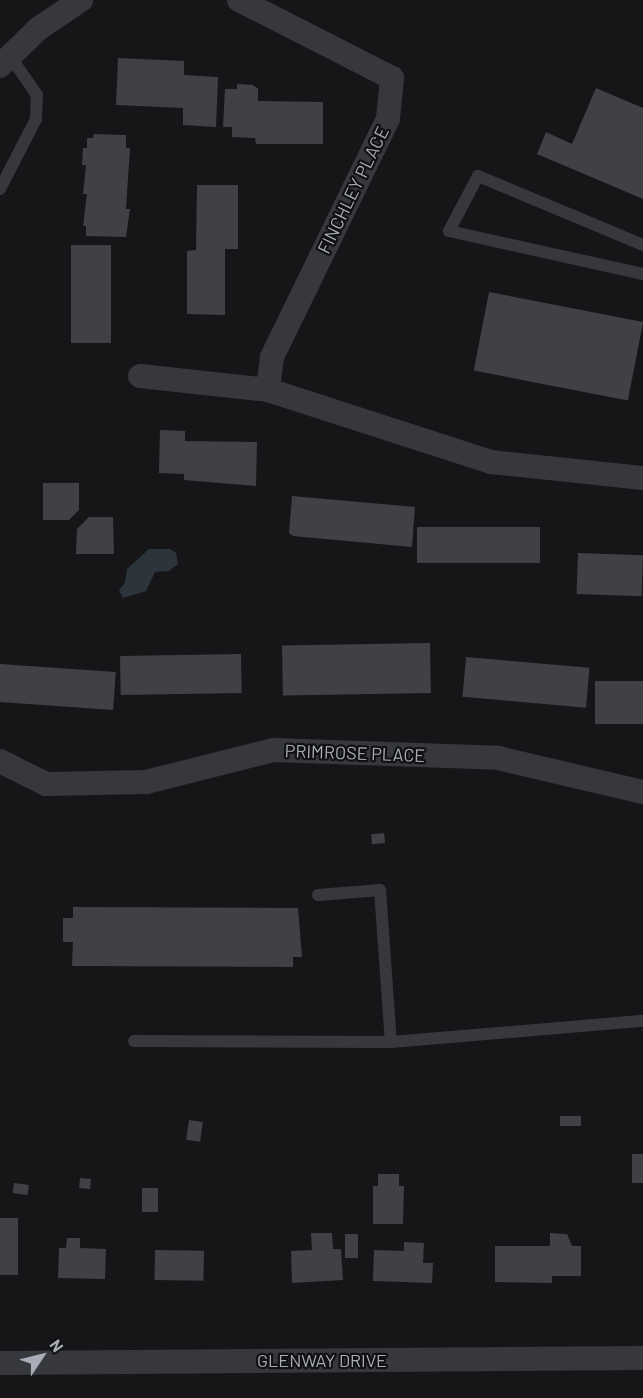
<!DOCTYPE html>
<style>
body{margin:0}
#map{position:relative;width:643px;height:1398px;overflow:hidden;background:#161618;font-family:Barlow,sans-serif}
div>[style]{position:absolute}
.water>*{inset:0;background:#2c353c}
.building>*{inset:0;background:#404145;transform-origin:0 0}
.service>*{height:12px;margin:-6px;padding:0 6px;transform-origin:6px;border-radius:6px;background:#37383d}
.minor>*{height:24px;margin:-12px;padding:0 12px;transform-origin:12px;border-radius:12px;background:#37383d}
span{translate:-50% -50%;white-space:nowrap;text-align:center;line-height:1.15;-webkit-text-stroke:4.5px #111113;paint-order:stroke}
.street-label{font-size:18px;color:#a8adb8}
.north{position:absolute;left:12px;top:1326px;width:60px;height:60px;-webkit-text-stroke:4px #111113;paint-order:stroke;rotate:55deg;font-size:16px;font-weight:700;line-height:24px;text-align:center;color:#a8adb8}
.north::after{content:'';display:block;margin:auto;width:21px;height:27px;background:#a8adb8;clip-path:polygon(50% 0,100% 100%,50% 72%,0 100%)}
</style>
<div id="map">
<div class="water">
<div style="clip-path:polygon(149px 549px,170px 549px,176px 553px,178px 564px,169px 571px,155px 572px,146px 591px,123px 598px,119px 590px,125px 583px,127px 569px)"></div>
</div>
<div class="building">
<div style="clip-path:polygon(118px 58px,184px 61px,184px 75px,218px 77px,216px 127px,183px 125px,183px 108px,116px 105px)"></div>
<div style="clip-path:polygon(237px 84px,253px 85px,258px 89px,258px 101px,323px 102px,323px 144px,256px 144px,255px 138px,232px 137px,232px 127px,223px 127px,225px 89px,237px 89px)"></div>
<div style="clip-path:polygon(596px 88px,643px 108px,643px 199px,537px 154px,546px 132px,572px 144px)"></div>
<div style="clip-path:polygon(94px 134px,126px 135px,126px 148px,130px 148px,126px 209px,130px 209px,126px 237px,86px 236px,86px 226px,83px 226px,87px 194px,83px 194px,86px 165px,82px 165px,83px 148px,87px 148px,87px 138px,93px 138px)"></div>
<div style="clip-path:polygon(197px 185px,238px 185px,238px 249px,225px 249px,225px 315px,187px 314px,187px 251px,196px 250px)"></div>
<div style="left:71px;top:245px;width:40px;height:98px"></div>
<div style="left:489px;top:292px;width:157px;height:80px;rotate:11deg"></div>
<div style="clip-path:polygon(160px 430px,185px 431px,185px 441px,257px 442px,256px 486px,184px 480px,184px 474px,159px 473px)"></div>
<div style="clip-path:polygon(43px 483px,79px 483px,79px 510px,69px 520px,43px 520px)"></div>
<div style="clip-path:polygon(292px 496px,415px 507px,412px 547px,293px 536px,289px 533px)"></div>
<div style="clip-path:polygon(89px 517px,113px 517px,114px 554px,76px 554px,77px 529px)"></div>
<div style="left:540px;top:527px;width:36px;height:123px;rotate:90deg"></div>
<div style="left:578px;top:553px;width:65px;height:41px;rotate:2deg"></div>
<div style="left:430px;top:643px;width:50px;height:148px;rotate:89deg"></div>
<div style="left:241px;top:654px;width:39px;height:121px;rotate:89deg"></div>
<div style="left:466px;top:657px;width:124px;height:40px;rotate:5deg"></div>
<div style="left:0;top:664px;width:116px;height:38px;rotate:4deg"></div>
<div style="left:595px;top:681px;width:48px;height:43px"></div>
<div style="left:384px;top:833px;width:10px;height:13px;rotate:84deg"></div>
<div style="clip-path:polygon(73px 907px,298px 908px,302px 957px,293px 957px,293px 967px,72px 966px,73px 942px,63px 942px,63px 918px,73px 918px)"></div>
<div style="left:560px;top:1116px;width:21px;height:10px"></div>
<div style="left:189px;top:1120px;width:14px;height:20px;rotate:8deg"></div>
<div style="left:632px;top:1154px;width:11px;height:29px"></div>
<div style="clip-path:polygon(378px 1174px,399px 1174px,399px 1186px,404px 1186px,403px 1224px,373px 1224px,373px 1186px,378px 1186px)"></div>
<div style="left:80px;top:1178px;width:11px;height:10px;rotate:5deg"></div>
<div style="left:14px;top:1183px;width:15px;height:10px;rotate:8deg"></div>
<div style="left:142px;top:1188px;width:16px;height:24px"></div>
<div style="left:0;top:1218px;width:18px;height:57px"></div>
<div style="clip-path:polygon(311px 1233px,332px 1233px,333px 1249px,341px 1249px,343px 1280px,292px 1283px,291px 1251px,312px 1250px)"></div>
<div style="clip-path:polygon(550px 1233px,567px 1234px,572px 1246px,581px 1246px,581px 1276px,552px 1276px,552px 1283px,495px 1282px,495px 1246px,550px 1246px)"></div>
<div style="left:345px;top:1234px;width:13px;height:24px"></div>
<div style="clip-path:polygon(67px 1238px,80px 1238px,80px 1248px,106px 1249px,105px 1279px,58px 1278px,59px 1248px,66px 1248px)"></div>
<div style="clip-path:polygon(404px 1242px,424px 1243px,423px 1263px,433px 1263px,432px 1283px,373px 1281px,374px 1250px,404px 1251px)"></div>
<div style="left:155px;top:1250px;width:49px;height:30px;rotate:1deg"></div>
</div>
<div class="service">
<div style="left:0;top:189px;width:79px;rotate:-62.8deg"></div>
<div style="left:36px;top:119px;width:24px;rotate:-88deg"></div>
<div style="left:37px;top:95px;width:47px;rotate:-124.7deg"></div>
<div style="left:643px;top:245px;width:179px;rotate:-157.3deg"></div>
<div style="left:478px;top:176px;width:62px;rotate:117.8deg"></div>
<div style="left:449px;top:231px;width:199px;rotate:12.5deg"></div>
<div style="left:318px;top:895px;width:62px;rotate:-4.6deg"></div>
<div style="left:380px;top:890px;width:152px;rotate:85.9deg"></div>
<div style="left:391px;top:1042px;width:253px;rotate:-4.8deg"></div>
<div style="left:134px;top:1041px;width:257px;rotate:0.2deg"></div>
</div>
<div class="minor">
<div style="left:239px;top:0;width:172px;rotate:27deg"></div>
<div style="left:392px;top:78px;width:41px;rotate:95.6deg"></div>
<div style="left:388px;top:119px;width:265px;rotate:116deg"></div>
<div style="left:272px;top:357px;width:33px;rotate:97deg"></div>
<div style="left:0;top:66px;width:53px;rotate:-44.2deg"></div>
<div style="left:38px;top:29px;width:52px;rotate:-34deg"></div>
<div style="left:140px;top:376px;width:129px;rotate:6.2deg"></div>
<div style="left:268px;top:390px;width:234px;rotate:17.9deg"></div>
<div style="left:491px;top:462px;width:153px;rotate:6deg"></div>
<div style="left:0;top:761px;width:51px;rotate:26.6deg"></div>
<div style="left:46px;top:784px;width:100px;rotate:-1.1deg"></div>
<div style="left:146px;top:782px;width:131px;rotate:-14.1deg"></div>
<div style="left:273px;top:750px;width:225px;rotate:2deg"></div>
<div style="left:498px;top:758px;width:149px;rotate:13.2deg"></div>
<div style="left:0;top:1363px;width:643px;rotate:-0.45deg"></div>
</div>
<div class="street-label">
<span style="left:353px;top:190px;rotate:-64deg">FINCHLEY PLACE</span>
<span style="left:355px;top:753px;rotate:2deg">PRIMROSE PLACE</span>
<span style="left:322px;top:1360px">GLENWAY DRIVE</span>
</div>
<div class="north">N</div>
</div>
